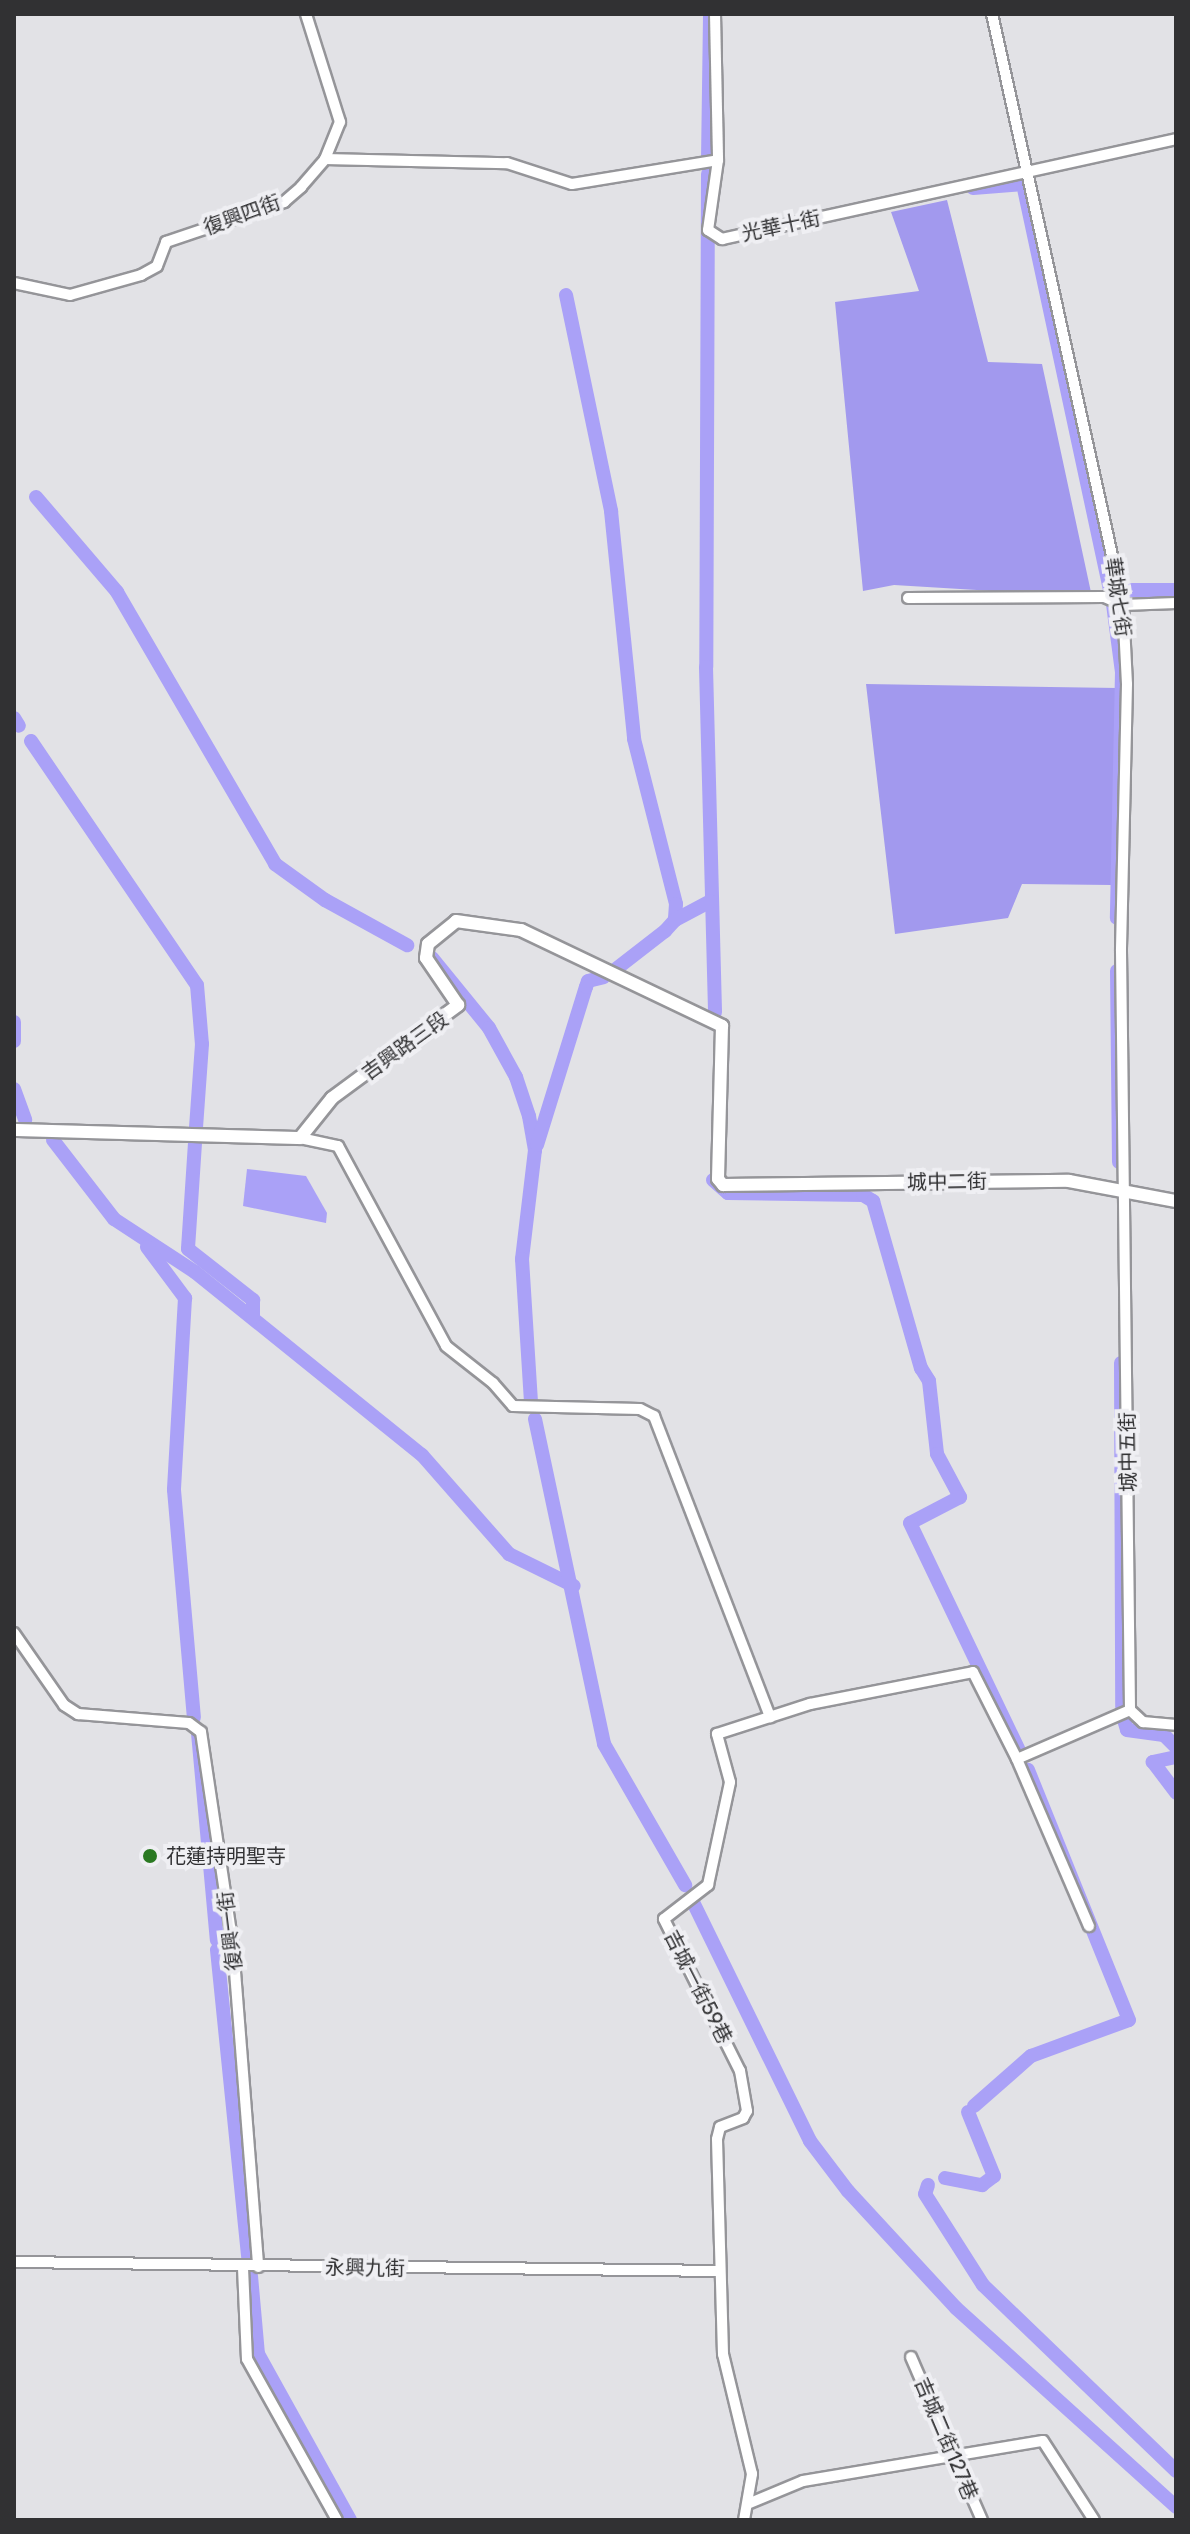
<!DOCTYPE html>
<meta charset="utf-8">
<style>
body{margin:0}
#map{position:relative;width:1190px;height:2534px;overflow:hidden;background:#e2e2e6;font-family:Rubik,"Noto Sans TC",sans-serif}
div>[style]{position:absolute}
.forest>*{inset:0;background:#a299ee}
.water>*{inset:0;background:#aaa1f7}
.canal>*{height:14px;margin:-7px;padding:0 7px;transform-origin:7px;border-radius:7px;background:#aaa1f7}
.roads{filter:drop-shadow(2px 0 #959599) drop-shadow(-2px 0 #959599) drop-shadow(0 2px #959599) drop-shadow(0 -2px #959599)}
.minor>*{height:10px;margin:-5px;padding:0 5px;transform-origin:5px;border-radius:5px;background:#fff}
.tertiary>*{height:12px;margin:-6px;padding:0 6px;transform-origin:6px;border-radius:6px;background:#fff}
.dots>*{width:22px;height:22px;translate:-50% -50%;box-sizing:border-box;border:4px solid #efeff3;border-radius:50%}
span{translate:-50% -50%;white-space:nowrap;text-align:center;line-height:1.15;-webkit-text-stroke:8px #efeff3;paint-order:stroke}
.street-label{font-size:20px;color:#313133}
.poi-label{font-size:20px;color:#313133}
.left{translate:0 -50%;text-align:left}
.frame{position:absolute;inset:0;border:16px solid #313133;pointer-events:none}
</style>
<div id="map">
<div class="forest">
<div style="clip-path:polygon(947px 200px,988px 362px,1042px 364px,1092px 597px,894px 585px,863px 591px,835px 302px,919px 291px,891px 212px)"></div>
<div style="clip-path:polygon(866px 684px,1118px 688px,1112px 885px,1022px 884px,1008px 918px,895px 934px)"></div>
</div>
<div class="water">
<div style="clip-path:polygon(247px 1169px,306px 1176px,327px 1213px,326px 1223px,243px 1206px)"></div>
</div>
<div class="canal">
<div style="left:708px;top:160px;width:146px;rotate:-89.2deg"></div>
<div style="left:708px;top:174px;width:493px;rotate:90.2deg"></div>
<div style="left:706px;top:667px;width:345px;rotate:88.5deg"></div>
<div style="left:973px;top:188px;width:50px;rotate:-4.6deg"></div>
<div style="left:1023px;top:184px;width:414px;rotate:77.9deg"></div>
<div style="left:566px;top:295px;width:221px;rotate:78.2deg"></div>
<div style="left:611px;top:511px;width:229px;rotate:84.2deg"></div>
<div style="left:634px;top:739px;width:170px;rotate:75.7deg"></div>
<div style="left:676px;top:904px;width:16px;rotate:94deg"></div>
<div style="left:675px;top:920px;width:15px;rotate:132deg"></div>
<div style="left:665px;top:931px;width:62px;rotate:142.2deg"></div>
<div style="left:36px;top:497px;width:125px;rotate:49.5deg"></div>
<div style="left:117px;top:592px;width:315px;rotate:59.8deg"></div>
<div style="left:275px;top:864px;width:62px;rotate:35.8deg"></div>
<div style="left:325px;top:900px;width:94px;rotate:28.8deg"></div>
<div style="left:1132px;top:590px;width:44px"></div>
<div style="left:1113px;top:604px;width:69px;rotate:82.5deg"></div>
<div style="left:1122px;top:672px;width:246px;rotate:91.2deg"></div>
<div style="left:14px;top:718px;width:9px;rotate:58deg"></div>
<div style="left:31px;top:741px;width:295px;rotate:55.8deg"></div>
<div style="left:197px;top:985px;width:59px;rotate:85.2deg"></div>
<div style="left:202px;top:1044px;width:84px;rotate:94.1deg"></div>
<div style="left:675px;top:920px;width:40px;rotate:-28deg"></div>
<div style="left:432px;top:958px;width:90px;rotate:50.8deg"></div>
<div style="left:489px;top:1028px;width:56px;rotate:61.1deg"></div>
<div style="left:516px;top:1077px;width:41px;rotate:71.6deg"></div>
<div style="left:529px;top:1116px;width:35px;rotate:80deg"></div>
<div style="left:535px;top:1150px;width:110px;rotate:96.8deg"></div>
<div style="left:522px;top:1259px;width:143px;rotate:86.4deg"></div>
<div style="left:1117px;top:971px;width:191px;rotate:89.4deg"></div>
<div style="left:14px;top:1022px;width:19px;rotate:90deg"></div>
<div style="left:14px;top:1089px;width:33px;rotate:70deg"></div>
<div style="left:53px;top:1140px;width:100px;rotate:52.3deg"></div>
<div style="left:114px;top:1219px;width:97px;rotate:33.2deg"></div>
<div style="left:195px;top:1272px;width:292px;rotate:38.9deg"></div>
<div style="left:422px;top:1455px;width:132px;rotate:48.7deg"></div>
<div style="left:509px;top:1554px;width:72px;rotate:26.2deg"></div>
<div style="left:195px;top:1143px;width:106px;rotate:93.8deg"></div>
<div style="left:188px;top:1249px;width:83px;rotate:38.1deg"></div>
<div style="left:253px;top:1300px;width:17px;rotate:90deg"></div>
<div style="left:537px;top:1145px;width:165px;rotate:-72.8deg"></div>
<div style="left:586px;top:987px;width:6px;rotate:-72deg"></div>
<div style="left:588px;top:981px;width:16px;rotate:-14deg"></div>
<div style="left:713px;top:1180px;width:20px;rotate:41deg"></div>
<div style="left:728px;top:1193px;width:135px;rotate:0.8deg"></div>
<div style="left:863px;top:1195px;width:12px;rotate:31deg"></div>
<div style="left:873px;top:1201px;width:174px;rotate:74deg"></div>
<div style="left:921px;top:1368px;width:15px;rotate:58deg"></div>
<div style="left:929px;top:1381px;width:73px;rotate:83.7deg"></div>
<div style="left:937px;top:1454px;width:49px;rotate:61.9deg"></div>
<div style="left:960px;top:1497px;width:56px;rotate:152.5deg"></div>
<div style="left:910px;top:1523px;width:252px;rotate:64.4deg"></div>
<div style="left:147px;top:1247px;width:64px;rotate:53.3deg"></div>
<div style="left:185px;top:1298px;width:192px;rotate:93.3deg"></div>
<div style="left:174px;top:1490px;width:228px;rotate:85deg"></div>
<div style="left:1121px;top:1363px;width:344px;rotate:89.8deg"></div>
<div style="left:535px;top:1419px;width:332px;rotate:78deg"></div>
<div style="left:604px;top:1744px;width:163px;rotate:60.1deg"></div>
<div style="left:1124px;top:1720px;width:10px;rotate:73deg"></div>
<div style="left:1127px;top:1730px;width:37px;rotate:8deg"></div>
<div style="left:1164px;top:1735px;width:17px;rotate:45deg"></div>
<div style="left:198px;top:1733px;width:208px;rotate:84.8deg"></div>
<div style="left:1176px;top:1757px;width:24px;rotate:168deg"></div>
<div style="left:1153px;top:1762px;width:39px;rotate:53deg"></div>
<div style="left:692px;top:1900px;width:268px;rotate:63.9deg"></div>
<div style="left:810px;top:2141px;width:63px;rotate:52.8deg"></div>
<div style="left:848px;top:2191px;width:159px;rotate:47.3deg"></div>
<div style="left:956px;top:2308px;width:297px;rotate:42.1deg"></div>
<div style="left:217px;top:1950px;width:315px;rotate:84.2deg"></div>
<div style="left:974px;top:2106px;width:76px;rotate:-41.3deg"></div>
<div style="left:1031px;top:2056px;width:104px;rotate:-20.2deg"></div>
<div style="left:1129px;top:2020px;width:270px;rotate:-112deg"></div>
<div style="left:945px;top:2178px;width:38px;rotate:11deg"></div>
<div style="left:982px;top:2185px;width:15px;rotate:-37deg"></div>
<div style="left:994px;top:2176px;width:69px;rotate:-112.1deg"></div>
<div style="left:928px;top:2185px;width:9px;rotate:108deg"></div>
<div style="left:925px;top:2194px;width:108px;rotate:57.5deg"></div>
<div style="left:983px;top:2285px;width:268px;rotate:43.9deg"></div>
<div style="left:251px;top:2276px;width:78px;rotate:84.9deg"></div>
<div style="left:258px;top:2354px;width:190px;rotate:61deg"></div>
</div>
<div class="roads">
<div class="minor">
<div style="left:715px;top:14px;width:146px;rotate:88.8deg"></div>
<div style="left:992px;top:14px;width:605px;rotate:77.5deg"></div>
<div style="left:1123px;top:605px;width:79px;rotate:87.1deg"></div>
<div style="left:1127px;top:684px;width:267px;rotate:91.3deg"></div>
<div style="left:1121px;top:951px;width:759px;rotate:89.32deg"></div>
<div style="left:325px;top:159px;width:182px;rotate:1.3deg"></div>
<div style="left:507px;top:163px;width:68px;rotate:17.9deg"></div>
<div style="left:572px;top:184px;width:148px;rotate:-9.3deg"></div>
<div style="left:718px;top:160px;width:71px;rotate:98.1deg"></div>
<div style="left:708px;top:230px;width:17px;rotate:33deg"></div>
<div style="left:722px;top:239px;width:465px;rotate:-12.4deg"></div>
<div style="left:14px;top:283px;width:57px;rotate:12.1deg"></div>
<div style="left:70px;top:295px;width:74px;rotate:-15.7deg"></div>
<div style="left:141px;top:275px;width:18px;rotate:-29deg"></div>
<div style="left:157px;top:266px;width:26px;rotate:-69deg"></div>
<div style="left:166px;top:242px;width:125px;rotate:-18.7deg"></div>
<div style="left:284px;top:202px;width:23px;rotate:-41deg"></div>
<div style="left:301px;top:187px;width:37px;rotate:-49deg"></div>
<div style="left:325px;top:159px;width:40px;rotate:-68deg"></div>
<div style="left:340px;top:122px;width:113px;rotate:-107.5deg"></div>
<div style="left:908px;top:598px;width:196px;rotate:-0.3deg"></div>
<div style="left:1104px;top:597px;width:21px;rotate:23deg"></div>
<div style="left:1123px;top:605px;width:53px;rotate:-2.2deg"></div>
<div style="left:300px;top:1138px;width:39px;rotate:12deg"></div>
<div style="left:338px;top:1146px;width:227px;rotate:61.6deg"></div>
<div style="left:446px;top:1346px;width:60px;rotate:38.2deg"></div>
<div style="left:493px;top:1383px;width:30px;rotate:49deg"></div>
<div style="left:513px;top:1406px;width:127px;rotate:1.4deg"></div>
<div style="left:640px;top:1409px;width:16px;rotate:27deg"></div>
<div style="left:654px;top:1416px;width:323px;rotate:68.9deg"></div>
<div style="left:14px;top:1633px;width:88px;rotate:55.2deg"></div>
<div style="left:64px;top:1705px;width:17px;rotate:33deg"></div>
<div style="left:78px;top:1714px;width:111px;rotate:4.6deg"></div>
<div style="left:189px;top:1723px;width:15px;rotate:37deg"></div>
<div style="left:201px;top:1732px;width:216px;rotate:81.5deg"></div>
<div style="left:233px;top:1946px;width:322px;rotate:85.5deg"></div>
<div style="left:1017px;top:1759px;width:182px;rotate:66.7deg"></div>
<div style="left:14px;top:2262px;width:703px;rotate:0.73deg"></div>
<div style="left:243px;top:2268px;width:91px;rotate:87.5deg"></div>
<div style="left:247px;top:2359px;width:184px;rotate:60.8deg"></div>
<div style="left:911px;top:2357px;width:178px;rotate:66.5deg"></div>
<div style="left:750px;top:2503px;width:57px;rotate:-22.5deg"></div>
<div style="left:803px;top:2481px;width:243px;rotate:-9.5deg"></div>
<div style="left:1043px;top:2441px;width:94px;rotate:57.2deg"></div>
<div style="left:744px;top:2520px;width:47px;rotate:-80.1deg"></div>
<div style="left:752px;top:2474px;width:123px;rotate:-103.6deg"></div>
<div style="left:723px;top:2354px;width:215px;rotate:-91.6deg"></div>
<div style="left:717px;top:2139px;width:12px;rotate:-76deg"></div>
<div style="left:720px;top:2127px;width:25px;rotate:-21deg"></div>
<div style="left:743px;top:2118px;width:8px;rotate:-60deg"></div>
<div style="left:747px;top:2111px;width:41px;rotate:-99.9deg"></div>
<div style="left:740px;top:2071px;width:170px;rotate:-116.6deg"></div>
<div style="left:664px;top:1919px;width:56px;rotate:-37.7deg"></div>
<div style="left:708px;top:1885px;width:105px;rotate:-77.9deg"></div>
<div style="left:730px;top:1782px;width:50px;rotate:-105.2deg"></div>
<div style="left:717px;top:1734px;width:98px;rotate:-17.9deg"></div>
<div style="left:810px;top:1704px;width:166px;rotate:-11.1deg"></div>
<div style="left:973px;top:1672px;width:97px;rotate:63.2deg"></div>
<div style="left:1017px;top:1759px;width:123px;rotate:-23.4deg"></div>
<div style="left:1130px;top:1710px;width:18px;rotate:43deg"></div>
<div style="left:1143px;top:1722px;width:33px;rotate:5deg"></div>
</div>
<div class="tertiary">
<div style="left:14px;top:1130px;width:286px;rotate:1.6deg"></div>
<div style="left:300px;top:1138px;width:51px;rotate:-51.3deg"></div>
<div style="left:332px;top:1098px;width:157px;rotate:-36.4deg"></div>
<div style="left:458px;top:1005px;width:57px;rotate:-124.2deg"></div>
<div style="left:426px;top:958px;width:14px;rotate:-82deg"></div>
<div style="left:428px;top:944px;width:36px;rotate:-39deg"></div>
<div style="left:456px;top:921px;width:66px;rotate:7.9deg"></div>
<div style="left:521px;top:930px;width:223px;rotate:25.5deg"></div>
<div style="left:722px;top:1026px;width:153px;rotate:91.5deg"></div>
<div style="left:718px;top:1179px;width:8px;rotate:50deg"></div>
<div style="left:723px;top:1185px;width:346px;rotate:-0.7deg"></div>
<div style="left:1069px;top:1181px;width:109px;rotate:10.6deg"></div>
</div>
</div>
<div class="dots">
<div style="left:150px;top:1856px;background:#2a7922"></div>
</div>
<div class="street-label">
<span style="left:242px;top:215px;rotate:-20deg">復興四街</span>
<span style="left:781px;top:226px;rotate:-12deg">光華十街</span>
<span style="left:1118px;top:597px;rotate:82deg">華城七街</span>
<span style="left:405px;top:1046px;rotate:-36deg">吉興路三段</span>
<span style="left:947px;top:1182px;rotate:-1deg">城中二街</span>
<span style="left:1128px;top:1452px;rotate:-91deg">城中五街</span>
<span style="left:230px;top:1931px;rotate:-97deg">復興一街</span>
<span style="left:698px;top:1987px;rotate:63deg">吉城一街59巷</span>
<span style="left:365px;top:2268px;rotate:1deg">永興九街</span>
<span style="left:946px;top:2439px;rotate:67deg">吉城二街127巷</span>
</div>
<div class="poi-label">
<span class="left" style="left:166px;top:1856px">花蓮持明聖寺</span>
</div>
<div class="frame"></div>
</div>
